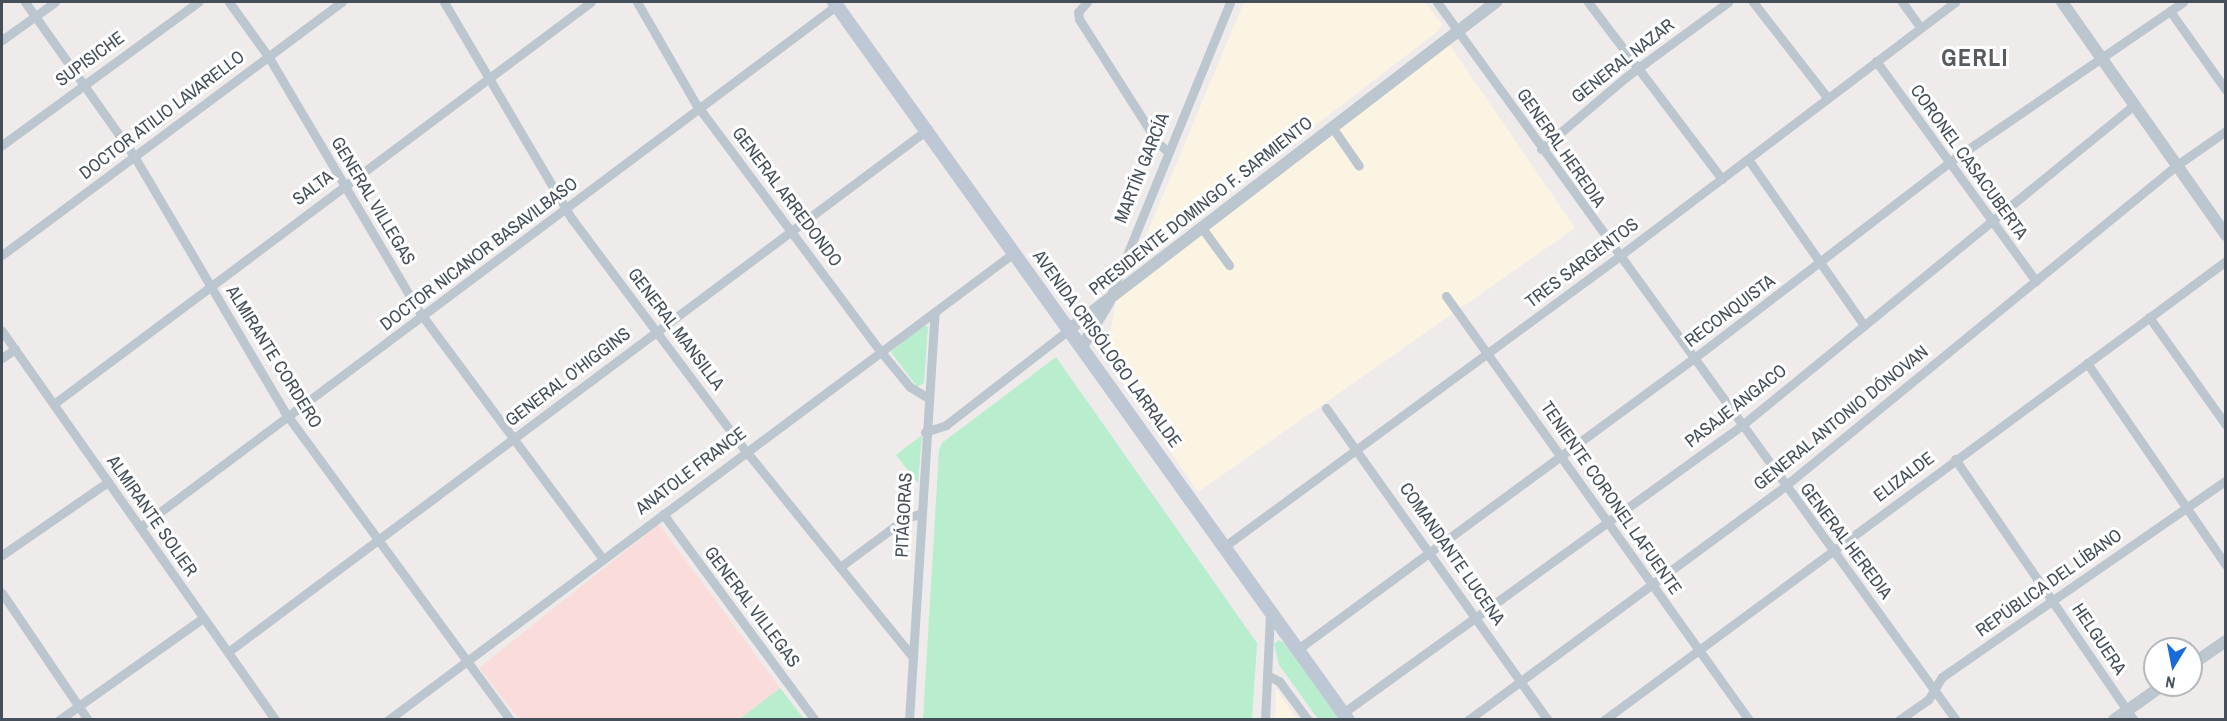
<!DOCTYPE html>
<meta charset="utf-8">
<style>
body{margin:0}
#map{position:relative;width:2227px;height:721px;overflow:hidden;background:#efebeb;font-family:"Archivo Narrow",sans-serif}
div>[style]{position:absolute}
.commercial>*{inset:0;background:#fbf4e3}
.medical>*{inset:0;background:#faddda}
.green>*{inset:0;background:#b8edce}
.minor>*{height:9px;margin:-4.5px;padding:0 4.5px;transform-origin:4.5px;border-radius:4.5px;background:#bcc6ce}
.tertiary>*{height:12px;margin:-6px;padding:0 6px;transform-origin:6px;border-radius:6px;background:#bcc6ce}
.secondary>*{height:14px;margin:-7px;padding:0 7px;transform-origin:7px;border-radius:7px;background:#bec8d5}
span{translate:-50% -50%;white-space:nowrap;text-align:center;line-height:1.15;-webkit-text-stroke:6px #fff;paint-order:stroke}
.street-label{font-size:18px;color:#444f59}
.district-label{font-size:24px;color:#585c60;font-weight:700;letter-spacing:1.5px}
.frame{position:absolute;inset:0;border:3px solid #444f59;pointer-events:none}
.north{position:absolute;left:2143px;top:637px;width:60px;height:60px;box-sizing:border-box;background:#fff;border:2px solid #b4b9bd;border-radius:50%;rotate:190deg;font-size:16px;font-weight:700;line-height:24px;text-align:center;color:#444f59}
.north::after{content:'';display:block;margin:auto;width:21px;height:27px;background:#196adb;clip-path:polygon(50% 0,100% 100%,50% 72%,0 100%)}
</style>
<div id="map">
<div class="commercial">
<div style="clip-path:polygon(1244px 2px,1425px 2px,1442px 24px,1438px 31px,1143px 258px,1139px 253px)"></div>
<div style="clip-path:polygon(1449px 44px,1575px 228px,1198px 492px,1106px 358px,1118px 287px)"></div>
<div style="clip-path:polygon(1276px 689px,1297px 719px,1275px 719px)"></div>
</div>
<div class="medical">
<div style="clip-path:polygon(659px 524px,780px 688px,740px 719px,519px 719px,479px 668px)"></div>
</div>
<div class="green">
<div style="clip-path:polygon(923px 325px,928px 327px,924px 383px,917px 387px,891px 352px)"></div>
<div style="clip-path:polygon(1056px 357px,1257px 643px,1252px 719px,923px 719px,939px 450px,942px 443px)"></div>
<div style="clip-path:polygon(922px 435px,918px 483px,896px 455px)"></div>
<div style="clip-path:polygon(1279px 640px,1284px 643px,1339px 719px,1318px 719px,1279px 665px,1274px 644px)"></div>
<div style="clip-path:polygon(780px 688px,804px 719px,740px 719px)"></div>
</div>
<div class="minor">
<div style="left:25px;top:2px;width:189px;rotate:54.7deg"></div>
<div style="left:134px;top:156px;width:296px;rotate:59.5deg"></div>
<div style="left:284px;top:411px;width:383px;rotate:53.8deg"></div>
<div style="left:229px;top:2px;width:67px;rotate:54.2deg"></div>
<div style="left:268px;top:56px;width:295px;rotate:59.4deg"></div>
<div style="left:418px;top:310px;width:309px;rotate:53.4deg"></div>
<div style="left:444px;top:2px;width:252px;rotate:59.5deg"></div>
<div style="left:572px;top:219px;width:289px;rotate:53.2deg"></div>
<div style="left:745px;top:450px;width:265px;rotate:51deg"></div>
<div style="left:637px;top:2px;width:118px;rotate:60deg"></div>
<div style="left:696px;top:104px;width:309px;rotate:53.3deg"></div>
<div style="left:881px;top:352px;width:45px;rotate:50.4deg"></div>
<div style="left:910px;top:387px;width:21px;rotate:31deg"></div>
<div style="left:1087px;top:2px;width:13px;rotate:132deg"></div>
<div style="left:1078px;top:12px;width:7px;rotate:82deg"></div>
<div style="left:1079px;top:19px;width:147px;rotate:57.5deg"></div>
<div style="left:1158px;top:143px;width:13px;rotate:42deg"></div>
<div style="left:1437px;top:2px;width:886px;rotate:54.14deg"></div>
<div style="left:1588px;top:2px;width:222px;rotate:52.9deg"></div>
<div style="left:1753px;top:2px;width:120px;rotate:52.1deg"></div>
<div style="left:1902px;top:2px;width:31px;rotate:54deg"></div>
<div style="left:2170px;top:11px;width:97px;rotate:54.7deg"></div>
<div style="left:2px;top:40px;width:65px;rotate:-35.6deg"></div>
<div style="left:1876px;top:61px;width:272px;rotate:54deg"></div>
<div style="left:1332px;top:127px;width:47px;rotate:55.3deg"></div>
<div style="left:2px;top:145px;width:243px;rotate:-36.1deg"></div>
<div style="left:1541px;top:149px;width:111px;rotate:-40.3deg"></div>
<div style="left:1626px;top:77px;width:127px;rotate:-36.3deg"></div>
<div style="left:1748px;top:159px;width:203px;rotate:55.1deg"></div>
<div style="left:1202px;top:228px;width:46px;rotate:53.9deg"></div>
<div style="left:2px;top:255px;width:424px;rotate:-36.7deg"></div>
<div style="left:1446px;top:296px;width:521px;rotate:54.45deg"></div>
<div style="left:1109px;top:299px;width:321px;rotate:-67.8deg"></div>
<div style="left:2149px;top:317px;width:133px;rotate:54.5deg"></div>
<div style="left:2px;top:331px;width:475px;rotate:54.9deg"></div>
<div style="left:2px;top:358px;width:16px;rotate:-35deg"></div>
<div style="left:2087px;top:363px;width:245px;rotate:55.5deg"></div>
<div style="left:55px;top:403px;width:669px;rotate:-36.8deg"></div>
<div style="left:1326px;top:408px;width:383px;rotate:54.6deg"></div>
<div style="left:925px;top:432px;width:22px;rotate:-18deg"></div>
<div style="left:946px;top:425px;width:158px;rotate:-37.8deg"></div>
<div style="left:1955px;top:459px;width:316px;rotate:55.6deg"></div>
<div style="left:663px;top:514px;width:256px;rotate:53.6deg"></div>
<div style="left:140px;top:527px;width:871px;rotate:-36.83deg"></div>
<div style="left:1225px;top:546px;width:488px;rotate:-36.3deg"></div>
<div style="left:1618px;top:257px;width:423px;rotate:-37.1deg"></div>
<div style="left:2px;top:555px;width:129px;rotate:-34.6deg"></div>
<div style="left:840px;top:567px;width:82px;rotate:-36.6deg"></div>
<div style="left:906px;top:518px;width:15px;rotate:-16deg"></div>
<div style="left:2px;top:593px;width:153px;rotate:55.9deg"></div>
<div style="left:1298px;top:649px;width:490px;rotate:-36.3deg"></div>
<div style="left:1693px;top:359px;width:322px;rotate:-37.5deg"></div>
<div style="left:1948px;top:163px;width:285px;rotate:-34.4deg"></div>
<div style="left:228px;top:652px;width:874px;rotate:-36.76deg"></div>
<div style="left:1267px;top:675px;width:13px;rotate:27deg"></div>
<div style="left:1279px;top:681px;width:49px;rotate:53.4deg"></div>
<div style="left:1343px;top:713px;width:491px;rotate:-35.8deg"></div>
<div style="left:1741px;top:426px;width:507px;rotate:-39.24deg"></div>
<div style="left:59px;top:720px;width:176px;rotate:-35.3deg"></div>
<div style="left:388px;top:720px;width:782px;rotate:-36.74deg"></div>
<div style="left:909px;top:720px;width:409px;rotate:-86.4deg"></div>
<div style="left:1265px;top:720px;width:108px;rotate:-87.3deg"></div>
<div style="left:1468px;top:720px;width:394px;rotate:-36.4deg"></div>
<div style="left:1785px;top:486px;width:507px;rotate:-39.31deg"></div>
<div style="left:2177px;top:165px;width:60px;rotate:-34.8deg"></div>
<div style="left:1604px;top:720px;width:773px;rotate:-36.43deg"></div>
<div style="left:1899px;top:720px;width:35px;rotate:-35deg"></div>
<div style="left:1928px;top:700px;width:27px;rotate:-59deg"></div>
<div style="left:1942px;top:677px;width:346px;rotate:-34.7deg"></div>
</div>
<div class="tertiary">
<div style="left:2062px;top:2px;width:285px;rotate:54.9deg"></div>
<div style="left:1071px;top:328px;width:536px;rotate:-37.49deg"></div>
<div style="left:1083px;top:345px;width:51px;rotate:-59.4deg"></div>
<div style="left:2191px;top:665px;width:42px;rotate:-34.4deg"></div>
<div style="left:2114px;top:720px;width:60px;rotate:-35.5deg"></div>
</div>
<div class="secondary">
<div style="left:834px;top:2px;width:883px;rotate:54.4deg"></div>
</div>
<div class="street-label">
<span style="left:90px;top:59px;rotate:-36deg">SUPISICHE</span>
<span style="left:1623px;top:61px;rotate:-38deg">GENERAL NAZAR</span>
<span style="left:162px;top:115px;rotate:-37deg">DOCTOR ATILIO LAVARELLO</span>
<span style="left:1561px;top:148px;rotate:55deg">GENERAL HEREDIA</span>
<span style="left:1969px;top:162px;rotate:54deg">CORONEL CASACUBERTA</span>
<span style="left:1142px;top:168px;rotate:-68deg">MARTÍN GARCÍA</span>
<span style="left:313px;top:188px;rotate:-37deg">SALTA</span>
<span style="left:787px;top:197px;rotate:53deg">GENERAL ARREDONDO</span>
<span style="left:373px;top:201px;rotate:59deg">GENERAL VILLEGAS</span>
<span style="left:1201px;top:206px;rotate:-38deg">PRESIDENTE DOMINGO F. SARMIENTO</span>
<span style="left:479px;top:254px;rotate:-37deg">DOCTOR NICANOR BASAVILBASO</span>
<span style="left:1582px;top:263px;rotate:-37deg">TRES SARGENTOS</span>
<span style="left:1730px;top:311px;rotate:-37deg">RECONQUISTA</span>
<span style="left:676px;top:329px;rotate:53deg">GENERAL MANSILLA</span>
<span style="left:1107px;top:349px;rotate:54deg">AVENIDA CRISÓLOGO LARRALDE</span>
<span style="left:274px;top:357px;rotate:58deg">ALMIRANTE CORDERO</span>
<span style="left:568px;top:377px;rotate:-37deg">GENERAL O'HIGGINS</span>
<span style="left:1736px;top:406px;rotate:-38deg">PASAJE ANGACO</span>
<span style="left:1841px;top:418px;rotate:-39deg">GENERAL ANTONIO DÓNOVAN</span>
<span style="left:691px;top:471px;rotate:-37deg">ANATOLE FRANCE</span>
<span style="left:1904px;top:477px;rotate:-37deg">ELIZALDE</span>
<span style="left:1611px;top:498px;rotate:55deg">TENIENTE CORONEL LAFUENTE</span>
<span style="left:904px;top:515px;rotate:-87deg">PITÁGORAS</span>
<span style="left:152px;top:516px;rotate:55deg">ALMIRANTE SOLIER</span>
<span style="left:1846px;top:541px;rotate:53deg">GENERAL HEREDIA</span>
<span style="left:1452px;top:554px;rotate:55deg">COMANDANTE LUCENA</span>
<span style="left:2049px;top:583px;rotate:-35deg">REPÚBLICA DEL LÍBANO</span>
<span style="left:752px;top:607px;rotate:53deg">GENERAL VILLEGAS</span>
<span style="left:2099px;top:639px;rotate:56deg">HELGUERA</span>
</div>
<div class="district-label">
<span style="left:1975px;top:58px">GERLI</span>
</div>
<div class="frame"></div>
<div class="north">N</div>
</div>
